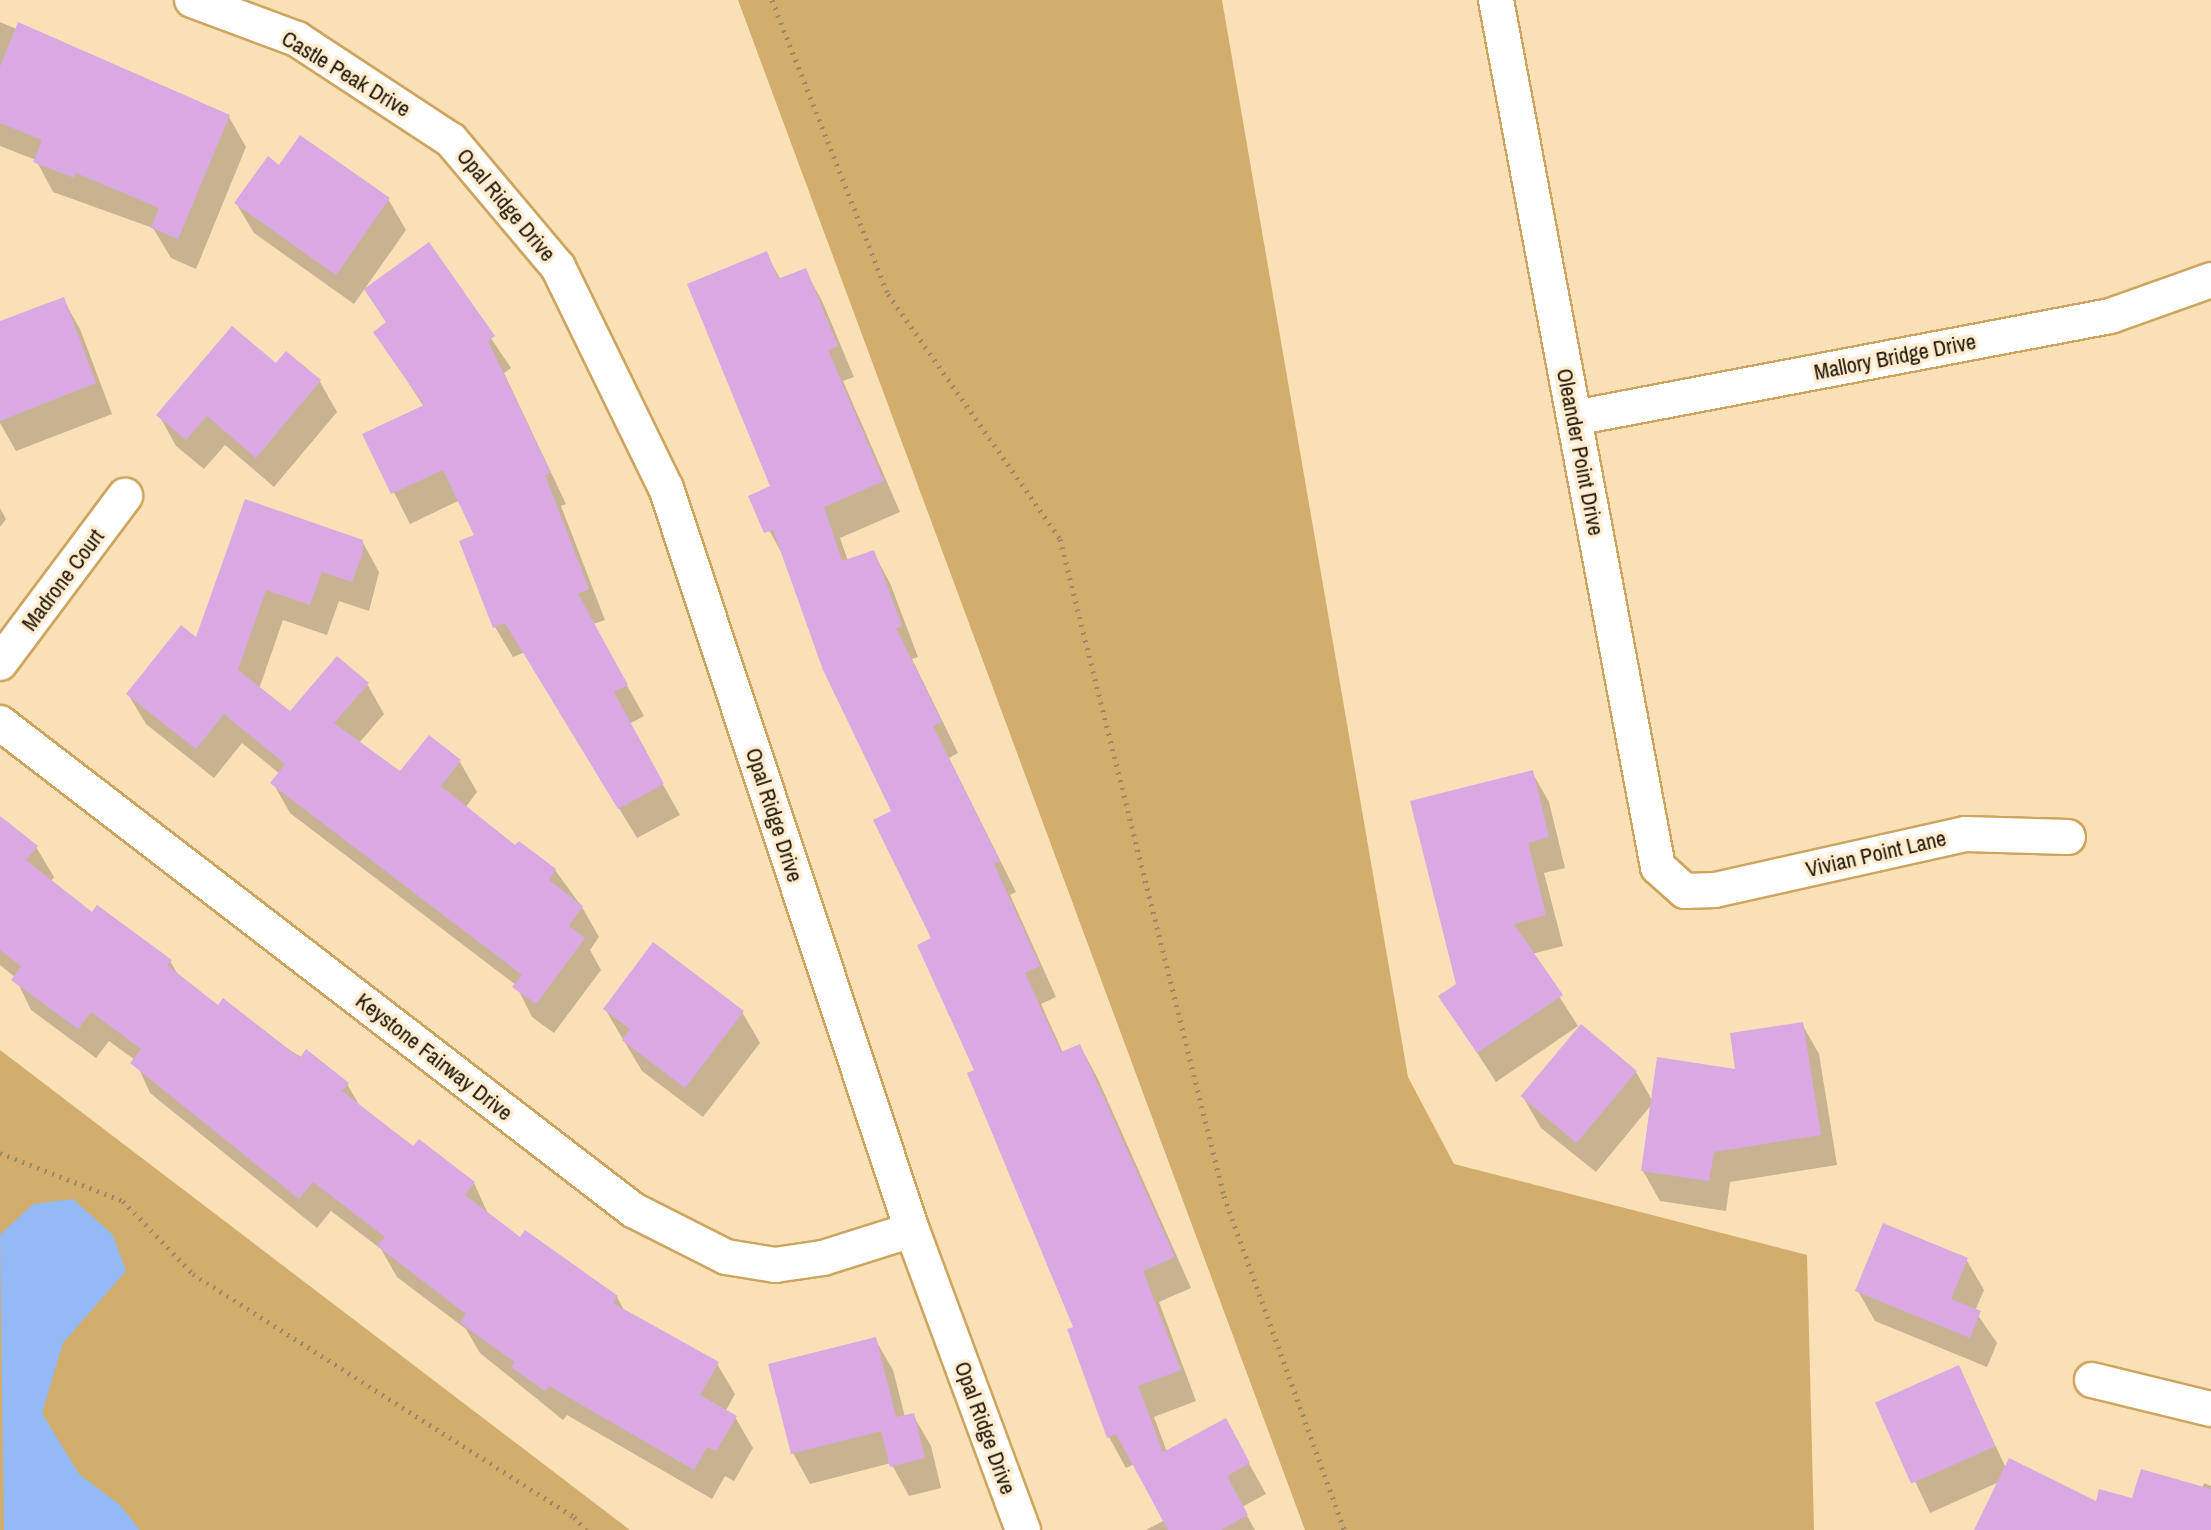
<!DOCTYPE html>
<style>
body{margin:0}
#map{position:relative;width:2211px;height:1530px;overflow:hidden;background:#f9e0b6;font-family:"Archivo Narrow",sans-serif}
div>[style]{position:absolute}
.green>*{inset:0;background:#d3ad6c}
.water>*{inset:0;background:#94b9f7}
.shadow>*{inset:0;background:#0003}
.building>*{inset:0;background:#daa9e4;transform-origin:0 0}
.path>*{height:5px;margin-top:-2.5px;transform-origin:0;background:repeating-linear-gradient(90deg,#9d8969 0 2px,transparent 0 8px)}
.roads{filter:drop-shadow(2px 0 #cda55e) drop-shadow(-2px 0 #cda55e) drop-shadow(0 2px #cda55e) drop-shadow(0 -2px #cda55e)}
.street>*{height:34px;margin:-17px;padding:0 17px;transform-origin:17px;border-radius:17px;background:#fff}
span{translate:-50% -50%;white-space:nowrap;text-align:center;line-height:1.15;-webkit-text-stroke:7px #ffeed3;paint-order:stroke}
.street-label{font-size:22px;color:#1f1300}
</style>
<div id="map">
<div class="green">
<div style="clip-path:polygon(738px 0,1222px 0,1408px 1077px,1454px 1164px,1807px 1255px,1814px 1530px,1305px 1530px)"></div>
<div style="clip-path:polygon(0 1050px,630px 1530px,0 1530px)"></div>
</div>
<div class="water">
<div style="clip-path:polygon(73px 1199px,113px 1235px,126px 1271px,63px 1343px,42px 1413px,79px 1474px,120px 1505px,140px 1530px,4px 1530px,0 1235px,33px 1204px)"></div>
</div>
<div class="shadow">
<div style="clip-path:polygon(0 22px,229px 117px,246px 147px,196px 269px,171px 258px,153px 228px,53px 192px,36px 160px,0 146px)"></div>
<div style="clip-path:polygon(280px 167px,388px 199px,406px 230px,354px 304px,254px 233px,236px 203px)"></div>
<div style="clip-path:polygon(428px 245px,511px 368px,504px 373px,566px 504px,561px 506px,605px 620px,593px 624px,644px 716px,629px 724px,680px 815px,637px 838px,525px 652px,513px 657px,495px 627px,477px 536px,460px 500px,410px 524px,365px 435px,424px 407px,376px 332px,387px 324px,366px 289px)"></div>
<div style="clip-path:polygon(766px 254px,781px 280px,805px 270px,822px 301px,854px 377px,843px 381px,900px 512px,840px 538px,848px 561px,873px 552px,890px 583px,918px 657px,912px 659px,958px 753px,949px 758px,1016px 892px,1010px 895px,1056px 997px,1041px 1004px,1063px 1053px,1080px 1046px,1097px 1077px,1191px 1288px,1159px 1302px,1196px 1401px,1154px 1417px,1167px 1452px,1242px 1451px,1266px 1494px,1242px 1507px,1255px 1530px,1146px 1530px,1165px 1520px,1135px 1464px,1126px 1468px,1109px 1437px,1076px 1328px,977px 1071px,894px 812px,786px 561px,751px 497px,773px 487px)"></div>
<div style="clip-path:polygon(63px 299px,80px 329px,112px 414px,16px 451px,0 423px,0 323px)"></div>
<div style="clip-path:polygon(286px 354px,320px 382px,337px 412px,274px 487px,225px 445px,204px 469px,176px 446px,159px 415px,276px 366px)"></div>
<div style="clip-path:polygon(246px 501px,362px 541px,379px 572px,369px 611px,339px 601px,327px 635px,283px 620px,259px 689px,290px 714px,367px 684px,384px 714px,359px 743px,401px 774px,429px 738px,460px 762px,477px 792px,465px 808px,516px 848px,555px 870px,582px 907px,599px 937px,590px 950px,601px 970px,554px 1033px,532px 1017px,516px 985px,290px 813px,273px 783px,280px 774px,242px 743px,214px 778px,146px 724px,128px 694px,197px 640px)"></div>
<div style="clip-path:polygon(0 508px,6px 519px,0 527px)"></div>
<div style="clip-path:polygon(1532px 772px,1549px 802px,1565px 868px,1544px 873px,1563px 946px,1532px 954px,1578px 1026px,1496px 1082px,1441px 997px,1458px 985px)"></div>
<div style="clip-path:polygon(0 820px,36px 847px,54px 877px,50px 882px,93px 915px,170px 961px,180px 978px,218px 1008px,347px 1084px,361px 1108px,414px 1149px,474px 1183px,489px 1216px,520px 1240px,617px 1297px,625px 1312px,717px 1364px,735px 1394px,725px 1412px,735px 1417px,753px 1448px,734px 1481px,725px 1476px,712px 1499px,567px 1415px,563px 1420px,480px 1353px,466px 1329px,397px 1277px,381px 1249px,331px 1211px,317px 1228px,150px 1093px,135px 1060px,109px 1041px,96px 1058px,31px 1010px,15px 977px,0 965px)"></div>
<div style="clip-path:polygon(605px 1009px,742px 1012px,760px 1043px,703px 1117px,642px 1071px)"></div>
<div style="clip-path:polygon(1802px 1024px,1819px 1054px,1837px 1165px,1730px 1182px,1726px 1211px,1660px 1201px,1643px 1171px,1652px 1104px,1596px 1172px,1541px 1128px,1523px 1097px,1636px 1072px,1653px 1102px,1738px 1071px)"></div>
<div style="clip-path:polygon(1966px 1259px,1984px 1290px,1975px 1311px,1997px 1343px,1987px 1367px,1875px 1321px,1858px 1291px)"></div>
<div style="clip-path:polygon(875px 1339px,893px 1370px,905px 1417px,913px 1415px,931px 1446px,941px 1488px,909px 1496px,891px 1463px,810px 1484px,793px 1453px)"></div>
<div style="clip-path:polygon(1958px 1367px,2006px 1468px,2097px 1504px,2202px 1489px,2204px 1483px,2211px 1486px,2211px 1530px,1976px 1530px,1999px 1482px,1930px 1513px,1878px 1403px)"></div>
</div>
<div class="building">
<div style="clip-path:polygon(18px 22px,230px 115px,178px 239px,151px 228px,159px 208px,76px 173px,74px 178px,33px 162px,42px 140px,0 123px,0 67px)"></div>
<div style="clip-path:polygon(300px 135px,390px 198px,336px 275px,234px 203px,268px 156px,279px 165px)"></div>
<div style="clip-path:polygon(429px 242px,495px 336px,488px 341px,551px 473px,545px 475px,589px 589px,578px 594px,628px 685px,614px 692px,664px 784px,618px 809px,505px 623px,493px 628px,459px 541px,474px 535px,443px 470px,391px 494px,362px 434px,424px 405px,373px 332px,386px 322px,364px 289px)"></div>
<div style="clip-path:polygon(767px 251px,778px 279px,806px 268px,838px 346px,828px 350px,884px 481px,824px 507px,842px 561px,874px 550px,902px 626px,896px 628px,942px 722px,933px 726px,1000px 861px,994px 864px,1040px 966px,1025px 973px,1061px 1052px,1080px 1044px,1175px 1257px,1143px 1271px,1181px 1370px,1138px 1386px,1163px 1452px,1226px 1418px,1250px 1463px,1227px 1476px,1248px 1515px,1221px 1530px,1168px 1530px,1116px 1434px,1107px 1438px,1067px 1329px,1073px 1327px,967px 1073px,974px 1070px,917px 945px,931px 938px,873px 820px,891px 811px,823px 670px,773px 530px,764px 533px,748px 496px,770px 486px,687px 284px)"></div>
<div style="clip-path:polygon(64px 297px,96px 383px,0 421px,0 321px)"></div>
<div style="clip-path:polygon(232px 326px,276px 363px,286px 351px,321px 380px,256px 458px,207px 416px,186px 440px,156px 415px)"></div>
<div style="clip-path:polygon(245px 499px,363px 540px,363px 552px,352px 582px,322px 572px,310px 605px,266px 590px,238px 670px,290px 711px,337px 656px,369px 683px,334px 723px,400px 771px,429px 735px,461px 760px,441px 786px,515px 845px,519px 841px,556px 869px,549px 880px,583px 906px,569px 926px,585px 938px,536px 1004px,512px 987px,522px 975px,270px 783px,285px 764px,224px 714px,196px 749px,126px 694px,181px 625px,196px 637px)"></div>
<div style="clip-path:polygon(1533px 770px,1549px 837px,1528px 843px,1546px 915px,1514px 924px,1563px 995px,1477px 1053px,1438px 996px,1456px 984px,1410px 801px)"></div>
<div style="clip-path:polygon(0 816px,38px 846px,26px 860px,92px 912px,97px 905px,172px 960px,167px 965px,218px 1005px,223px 998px,300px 1058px,306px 1049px,349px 1083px,342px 1091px,413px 1146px,419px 1139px,475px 1182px,465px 1195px,520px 1237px,525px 1230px,618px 1296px,613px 1303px,719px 1362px,700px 1395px,737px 1416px,716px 1451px,707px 1447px,694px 1470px,549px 1386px,545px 1391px,511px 1367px,515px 1362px,460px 1323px,466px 1314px,377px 1246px,385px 1237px,313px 1182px,299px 1199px,130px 1063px,141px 1049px,91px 1012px,78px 1029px,11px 980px,21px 966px,0 950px)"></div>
<div style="clip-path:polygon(653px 942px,744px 1011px,685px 1088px,622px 1040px,630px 1029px,603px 1009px)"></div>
<div style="clip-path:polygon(1803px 1022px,1821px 1135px,1714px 1152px,1709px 1181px,1641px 1171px,1657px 1057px,1735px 1069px,1730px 1033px)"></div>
<div style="left:1581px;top:1024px;width:73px;height:94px;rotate:40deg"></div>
<div style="clip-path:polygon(1883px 1223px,1968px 1258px,1951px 1299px,1981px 1311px,1970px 1338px,1855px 1291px)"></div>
<div style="clip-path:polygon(876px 1337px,896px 1417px,914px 1413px,925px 1458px,890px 1467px,881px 1431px,791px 1454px,768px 1364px)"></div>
<div style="left:1959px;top:1365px;width:89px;height:92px;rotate:66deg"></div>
<div style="clip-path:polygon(2009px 1458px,2096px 1501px,2099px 1489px,2132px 1498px,2141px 1469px,2211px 1489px,2211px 1530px,1974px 1530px)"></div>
</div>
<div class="path">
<div style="left:772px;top:0;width:316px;rotate:68.5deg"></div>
<div style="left:888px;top:294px;width:299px;rotate:54.9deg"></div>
<div style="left:1060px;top:539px;width:677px;rotate:75.98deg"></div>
<div style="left:1224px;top:1196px;width:355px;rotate:70.2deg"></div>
<div style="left:0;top:1153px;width:132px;rotate:21.3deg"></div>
<div style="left:123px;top:1201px;width:101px;rotate:46.2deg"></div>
<div style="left:193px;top:1274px;width:452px;rotate:32.5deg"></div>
<div style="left:574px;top:1517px;width:18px;rotate:47deg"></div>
</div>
<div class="roads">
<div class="street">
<div style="left:192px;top:0;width:112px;rotate:20.4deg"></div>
<div style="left:297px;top:39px;width:184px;rotate:33.3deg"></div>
<div style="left:451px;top:140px;width:166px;rotate:49.9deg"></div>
<div style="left:558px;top:267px;width:246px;rotate:64deg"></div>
<div style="left:666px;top:488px;width:782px;rotate:71.66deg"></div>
<div style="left:912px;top:1230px;width:320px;rotate:69.7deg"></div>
<div style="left:1496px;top:0;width:882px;rotate:79.42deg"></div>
<div style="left:1658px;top:867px;width:36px;rotate:42deg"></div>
<div style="left:1685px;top:891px;width:30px;rotate:-2deg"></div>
<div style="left:1715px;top:890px;width:257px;rotate:-12.6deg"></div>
<div style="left:1966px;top:834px;width:102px;rotate:1.7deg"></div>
<div style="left:1574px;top:418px;width:546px;rotate:-10.77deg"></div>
<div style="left:2110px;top:316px;width:107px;rotate:-19.6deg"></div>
<div style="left:0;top:663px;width:209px;rotate:-53.2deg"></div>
<div style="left:0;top:723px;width:799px;rotate:37.57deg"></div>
<div style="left:633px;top:1210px;width:104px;rotate:26.8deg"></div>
<div style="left:726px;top:1257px;width:50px;rotate:9.3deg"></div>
<div style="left:775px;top:1265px;width:49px;rotate:-8.3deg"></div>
<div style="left:823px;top:1258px;width:93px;rotate:-17.5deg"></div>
<div style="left:2092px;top:1380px;width:122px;rotate:13.7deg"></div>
</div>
</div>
<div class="street-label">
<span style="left:346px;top:74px;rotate:31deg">Castle Peak Drive</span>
<span style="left:506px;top:205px;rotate:50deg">Opal Ridge Drive</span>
<span style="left:1895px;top:357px;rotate:-11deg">Mallory Bridge Drive</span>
<span style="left:1580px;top:452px;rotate:79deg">Oleander Point Drive</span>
<span style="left:63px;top:580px;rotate:-53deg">Madrone Court</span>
<span style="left:774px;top:815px;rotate:72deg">Opal Ridge Drive</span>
<span style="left:1876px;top:854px;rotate:-13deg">Vivian Point Lane</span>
<span style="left:434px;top:1057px;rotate:38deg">Keystone Fairway Drive</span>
<span style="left:985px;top:1428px;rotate:70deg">Opal Ridge Drive</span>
</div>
</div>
